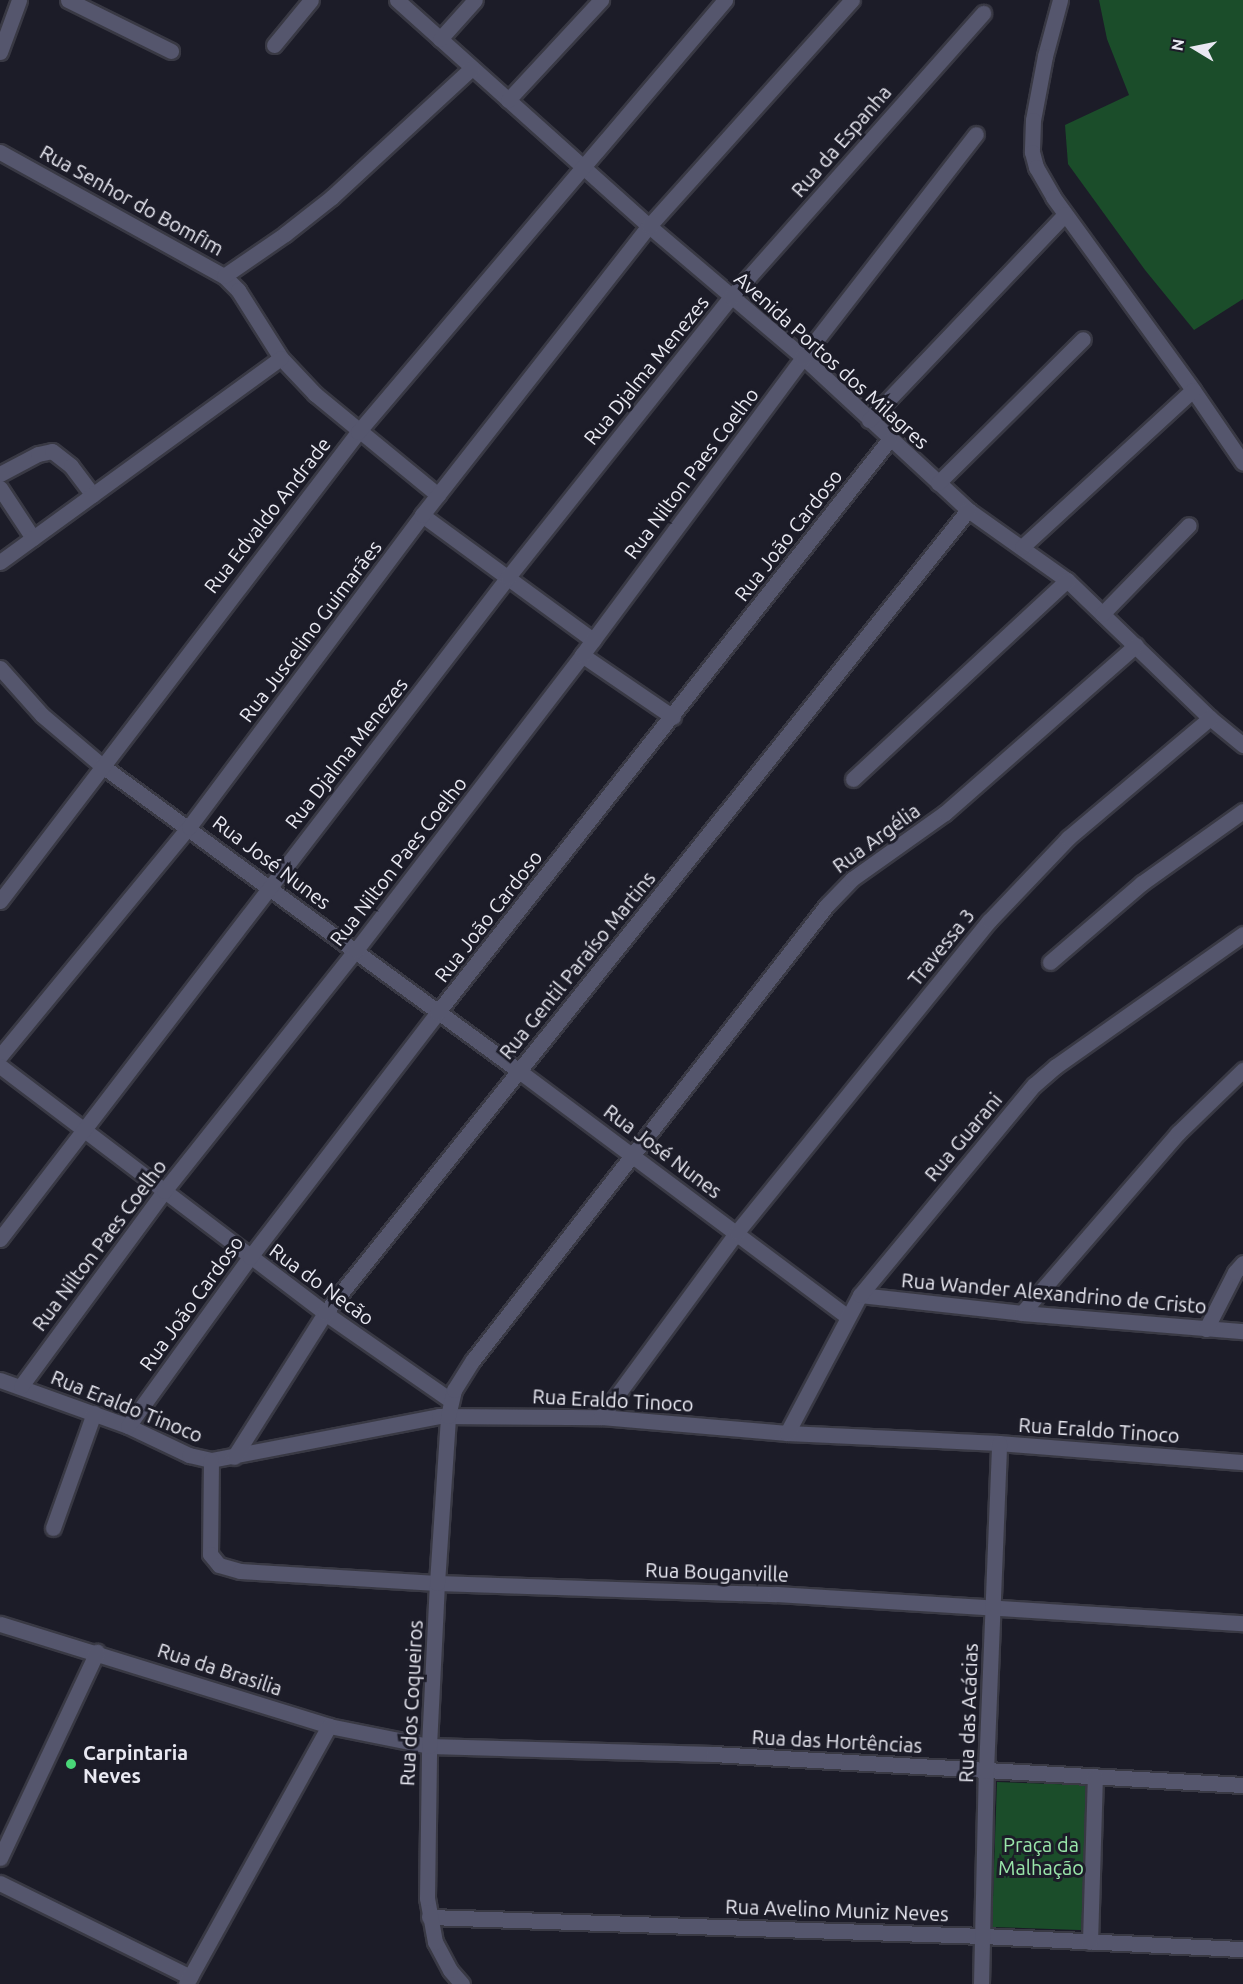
<!DOCTYPE html>
<meta charset="utf-8">
<style>
body{margin:0}
#map{position:relative;width:1243px;height:1984px;overflow:hidden;background:#1c1c28;font-family:Ubuntu,sans-serif}
div>[style]{position:absolute}
.green>*{inset:0;background:#1b4d2a;transform-origin:0 0}
.roads{filter:drop-shadow(2px 0 #393944) drop-shadow(-2px 0 #393944) drop-shadow(0 2px #393944) drop-shadow(0 -2px #393944)}
.minor>*{height:15px;margin:-7.5px;padding:0 7.5px;transform-origin:7.5px;border-radius:7.5px;background:#55566d}
.dots>*{width:16px;height:16px;translate:-50% -50%;box-sizing:border-box;border:3px solid #1c1c28;border-radius:50%}
span{translate:-50% -50%;white-space:nowrap;text-align:center;line-height:1.15;-webkit-text-stroke:6px #1c1c28;paint-order:stroke}
.street-label{font-size:20px;color:#e9e9f2}
.poi-label{font-size:20px;color:#e9e9f2;font-weight:700}
.left{translate:0 -50%;text-align:left}
.park-label{font-size:20px;color:#99e6aa}
.north{position:absolute;left:1165px;top:18px;width:60px;height:60px;-webkit-text-stroke:4px #1c1c28;paint-order:stroke;rotate:280deg;font-size:16px;font-weight:700;line-height:24px;text-align:center;color:#e9e9f2}
.north::after{content:'';display:block;margin:auto;width:21px;height:27px;background:#e9e9f2;clip-path:polygon(50% 0,100% 100%,50% 72%,0 100%)}
</style>
<div id="map">
<div class="green">
<div style="clip-path:polygon(1099px 0,1243px 0,1243px 299px,1194px 330px,1145px 270px,1068px 164px,1065px 125px,1129px 95px,1107px 39px)"></div>
<div style="left:997px;top:1782px;width:94px;height:145px;rotate:2deg"></div>
</div>
<div class="roads">
<div class="minor">
<div style="left:68px;top:0;width:115px;rotate:26.3deg"></div>
<div style="left:397px;top:0;width:338px;rotate:41.9deg"></div>
<div style="left:649px;top:226px;width:202px;rotate:40.4deg"></div>
<div style="left:803px;top:357px;width:225px;rotate:42.8deg"></div>
<div style="left:968px;top:510px;width:121px;rotate:35.3deg"></div>
<div style="left:1067px;top:580px;width:199px;rotate:44deg"></div>
<div style="left:1210px;top:718px;width:43px;rotate:39.3deg"></div>
<div style="left:1060px;top:0;width:58px;rotate:105deg"></div>
<div style="left:1045px;top:56px;width:65px;rotate:100.6deg"></div>
<div style="left:1033px;top:120px;width:32px;rotate:92deg"></div>
<div style="left:1032px;top:152px;width:16px;rotate:75deg"></div>
<div style="left:1036px;top:167px;width:34px;rotate:60deg"></div>
<div style="left:1053px;top:197px;width:238px;rotate:54deg"></div>
<div style="left:1193px;top:390px;width:88px;rotate:55.6deg"></div>
<div style="left:440px;top:39px;width:52px;rotate:-48.1deg"></div>
<div style="left:274px;top:45px;width:58px;rotate:-50.6deg"></div>
<div style="left:0;top:52px;width:55px;rotate:-69.9deg"></div>
<div style="left:508px;top:100px;width:137px;rotate:-47.1deg"></div>
<div style="left:0;top:152px;width:256px;rotate:29deg"></div>
<div style="left:224px;top:276px;width:20px;rotate:45deg"></div>
<div style="left:238px;top:290px;width:80px;rotate:57.7deg"></div>
<div style="left:281px;top:358px;width:50px;rotate:46.6deg"></div>
<div style="left:315px;top:394px;width:159px;rotate:39.4deg"></div>
<div style="left:224px;top:276px;width:74px;rotate:-34.5deg"></div>
<div style="left:285px;top:234px;width:60px;rotate:-38.2deg"></div>
<div style="left:332px;top:197px;width:190px;rotate:-42.7deg"></div>
<div style="left:869px;top:420px;width:284px;rotate:-46.4deg"></div>
<div style="left:0;top:474px;width:43px;rotate:-27.8deg"></div>
<div style="left:38px;top:454px;width:14px;rotate:-12deg"></div>
<div style="left:52px;top:451px;width:24px;rotate:38deg"></div>
<div style="left:71px;top:466px;width:36px;rotate:53deg"></div>
<div style="left:938px;top:483px;width:204px;rotate:-44.8deg"></div>
<div style="left:0;top:488px;width:60px;rotate:56.6deg"></div>
<div style="left:422px;top:515px;width:212px;rotate:36.2deg"></div>
<div style="left:1022px;top:547px;width:232px;rotate:-42.6deg"></div>
<div style="left:0;top:562px;width:347px;rotate:-36deg"></div>
<div style="left:1102px;top:614px;width:124px;rotate:-45.7deg"></div>
<div style="left:582px;top:655px;width:110px;rotate:34.3deg"></div>
<div style="left:0;top:668px;width:63px;rotate:48.2deg"></div>
<div style="left:42px;top:715px;width:77px;rotate:40.3deg"></div>
<div style="left:101px;top:765px;width:518px;rotate:36.21deg"></div>
<div style="left:519px;top:1071px;width:409px;rotate:36.8deg"></div>
<div style="left:853px;top:779px;width:292px;rotate:-42.9deg"></div>
<div style="left:0;top:901px;width:590px;rotate:-52.64deg"></div>
<div style="left:358px;top:432px;width:567px;rotate:-49.65deg"></div>
<div style="left:1050px;top:962px;width:121px;rotate:-40.7deg"></div>
<div style="left:1142px;top:883px;width:124px;rotate:-35.5deg"></div>
<div style="left:0;top:1056px;width:297px;rotate:-50.5deg"></div>
<div style="left:189px;top:827px;width:389px;rotate:-53.2deg"></div>
<div style="left:422px;top:515px;width:367px;rotate:-51.9deg"></div>
<div style="left:649px;top:226px;width:304px;rotate:-48.1deg"></div>
<div style="left:0;top:1066px;width:408px;rotate:37.2deg"></div>
<div style="left:325px;top:1313px;width:152px;rotate:34.8deg"></div>
<div style="left:0;top:1239px;width:834px;rotate:-52.5deg"></div>
<div style="left:508px;top:577px;width:358px;rotate:-51.5deg"></div>
<div style="left:731px;top:297px;width:380px;rotate:-48.4deg"></div>
<div style="left:860px;top:1295px;width:163px;rotate:6.3deg"></div>
<div style="left:1022px;top:1313px;width:222px;rotate:4.7deg"></div>
<div style="left:1022px;top:1313px;width:238px;rotate:-49.1deg"></div>
<div style="left:1178px;top:1133px;width:91px;rotate:-44.1deg"></div>
<div style="left:1206px;top:1329px;width:64px;rotate:-63deg"></div>
<div style="left:1235px;top:1272px;width:12px;rotate:-48deg"></div>
<div style="left:0;top:1380px;width:136px;rotate:19.8deg"></div>
<div style="left:128px;top:1426px;width:68px;rotate:25.4deg"></div>
<div style="left:189px;top:1455px;width:23px;rotate:13deg"></div>
<div style="left:211px;top:1460px;width:232px;rotate:-10.9deg"></div>
<div style="left:439px;top:1416px;width:162px;rotate:0.4deg"></div>
<div style="left:601px;top:1417px;width:187px;rotate:4.9deg"></div>
<div style="left:787px;top:1433px;width:212px;rotate:2.7deg"></div>
<div style="left:999px;top:1443px;width:245px;rotate:4.5deg"></div>
<div style="left:21px;top:1386px;width:242px;rotate:-53.7deg"></div>
<div style="left:164px;top:1191px;width:308px;rotate:-51.5deg"></div>
<div style="left:356px;top:950px;width:372px;rotate:-52.5deg"></div>
<div style="left:582px;top:655px;width:371px;rotate:-53.4deg"></div>
<div style="left:803px;top:357px;width:282px;rotate:-52.2deg"></div>
<div style="left:601px;top:1417px;width:230px;rotate:-53.7deg"></div>
<div style="left:737px;top:1232px;width:400px;rotate:-51deg"></div>
<div style="left:989px;top:921px;width:115px;rotate:-46.4deg"></div>
<div style="left:1068px;top:838px;width:186px;rotate:-40.2deg"></div>
<div style="left:128px;top:1426px;width:208px;rotate:-54.2deg"></div>
<div style="left:250px;top:1257px;width:307px;rotate:-52.5deg"></div>
<div style="left:437px;top:1013px;width:730px;rotate:-51.73deg"></div>
<div style="left:787px;top:1433px;width:156px;rotate:-62.1deg"></div>
<div style="left:860px;top:1295px;width:273px;rotate:-50.4deg"></div>
<div style="left:1034px;top:1085px;width:29px;rotate:-41deg"></div>
<div style="left:1056px;top:1066px;width:229px;rotate:-35.2deg"></div>
<div style="left:234px;top:1457px;width:170px;rotate:-57.7deg"></div>
<div style="left:325px;top:1313px;width:1029px;rotate:-51.31deg"></div>
<div style="left:211px;top:1460px;width:94px;rotate:90.6deg"></div>
<div style="left:210px;top:1554px;width:14px;rotate:51deg"></div>
<div style="left:219px;top:1565px;width:22px;rotate:16deg"></div>
<div style="left:240px;top:1571px;width:197px;rotate:3.5deg"></div>
<div style="left:437px;top:1583px;width:339px;rotate:1.9deg"></div>
<div style="left:776px;top:1594px;width:468px;rotate:3.6deg"></div>
<div style="left:53px;top:1528px;width:122px;rotate:-70.4deg"></div>
<div style="left:0;top:1624px;width:344px;rotate:17.2deg"></div>
<div style="left:329px;top:1726px;width:102px;rotate:11.3deg"></div>
<div style="left:429px;top:1746px;width:284px;rotate:1.6deg"></div>
<div style="left:713px;top:1754px;width:531px;rotate:3.35deg"></div>
<div style="left:0;top:1858px;width:228px;rotate:-64.8deg"></div>
<div style="left:0;top:1883px;width:212px;rotate:26.3deg"></div>
<div style="left:429px;top:1917px;width:554px;rotate:1.96deg"></div>
<div style="left:983px;top:1936px;width:260px;rotate:2.9deg"></div>
<div style="left:1090px;top:1942px;width:166px;rotate:-88.3deg"></div>
<div style="left:186px;top:1984px;width:295px;rotate:-61deg"></div>
<div style="left:462px;top:1984px;width:18px;rotate:-131deg"></div>
<div style="left:450px;top:1970px;width:32px;rotate:-118deg"></div>
<div style="left:435px;top:1942px;width:45px;rotate:-100.3deg"></div>
<div style="left:427px;top:1898px;width:152px;rotate:-89.2deg"></div>
<div style="left:429px;top:1746px;width:163px;rotate:-87.2deg"></div>
<div style="left:437px;top:1583px;width:167px;rotate:-86.2deg"></div>
<div style="left:448px;top:1416px;width:27px;rotate:-77deg"></div>
<div style="left:454px;top:1390px;width:36px;rotate:-58deg"></div>
<div style="left:473px;top:1360px;width:576px;rotate:-52.12deg"></div>
<div style="left:827px;top:905px;width:36px;rotate:-46deg"></div>
<div style="left:852px;top:879px;width:114px;rotate:-35.4deg"></div>
<div style="left:945px;top:813px;width:254px;rotate:-41.3deg"></div>
<div style="left:981px;top:1984px;width:213px;rotate:-88.7deg"></div>
<div style="left:986px;top:1771px;width:328px;rotate:-87.7deg"></div>
</div>
</div>
<div class="dots">
<div style="left:71px;top:1764px;background:#49d778"></div>
</div>
<div class="street-label">
<span style="left:841px;top:141px;rotate:-49deg">Rua da Espanha</span>
<span style="left:132px;top:200px;rotate:29deg">Rua Senhor do Bomfim</span>
<span style="left:832px;top:360px;rotate:42deg">Avenida Portos dos Milagres</span>
<span style="left:646px;top:370px;rotate:-51deg">Rua Djalma Menezes</span>
<span style="left:691px;top:473px;rotate:-53deg">Rua Nilton Paes Coelho</span>
<span style="left:267px;top:515px;rotate:-52deg">Rua Edvaldo Andrade</span>
<span style="left:788px;top:535px;rotate:-52deg">Rua João Cardoso</span>
<span style="left:310px;top:631px;rotate:-53deg">Rua Juscelino Guimarães</span>
<span style="left:346px;top:753px;rotate:-52deg">Rua Djalma Menezes</span>
<span style="left:876px;top:838px;rotate:-36deg">Rua Argélia</span>
<span style="left:398px;top:861px;rotate:-52deg">Rua Nilton Paes Coelho</span>
<span style="left:272px;top:862px;rotate:37deg">Rua José Nunes</span>
<span style="left:488px;top:916px;rotate:-52deg">Rua João Cardoso</span>
<span style="left:941px;top:947px;rotate:-51deg">Travessa 3</span>
<span style="left:577px;top:965px;rotate:-51deg">Rua Gentil Paraíso Martins</span>
<span style="left:963px;top:1137px;rotate:-50deg">Rua Guarani</span>
<span style="left:663px;top:1151px;rotate:37deg">Rua José Nunes</span>
<span style="left:99px;top:1245px;rotate:-53deg">Rua Nilton Paes Coelho</span>
<span style="left:322px;top:1284px;rotate:36deg">Rua do Necão</span>
<span style="left:1054px;top:1293px;rotate:5deg">Rua Wander Alexandrino de Cristo</span>
<span style="left:191px;top:1303px;rotate:-54deg">Rua João Cardoso</span>
<span style="left:613px;top:1400px;rotate:3deg">Rua Eraldo Tinoco</span>
<span style="left:127px;top:1406px;rotate:22deg">Rua Eraldo Tinoco</span>
<span style="left:1099px;top:1430px;rotate:4deg">Rua Eraldo Tinoco</span>
<span style="left:717px;top:1572px;rotate:2deg">Rua Bouganville</span>
<span style="left:220px;top:1669px;rotate:18deg">Rua da Brasilia</span>
<span style="left:411px;top:1703px;rotate:-87deg">Rua dos Coqueiros</span>
<span style="left:968px;top:1713px;rotate:-88deg">Rua das Acácias</span>
<span style="left:837px;top:1741px;rotate:3deg">Rua das Hortências</span>
<span style="left:837px;top:1910px;rotate:2deg">Rua Avelino Muniz Neves</span>
</div>
<div class="poi-label">
<span class="left" style="left:83px;top:1764px">Carpintaria<br>Neves</span>
</div>
<div class="park-label">
<span style="left:1041px;top:1856px">Praça da<br>Malhação</span>
</div>
<div class="north">N</div>
</div>
